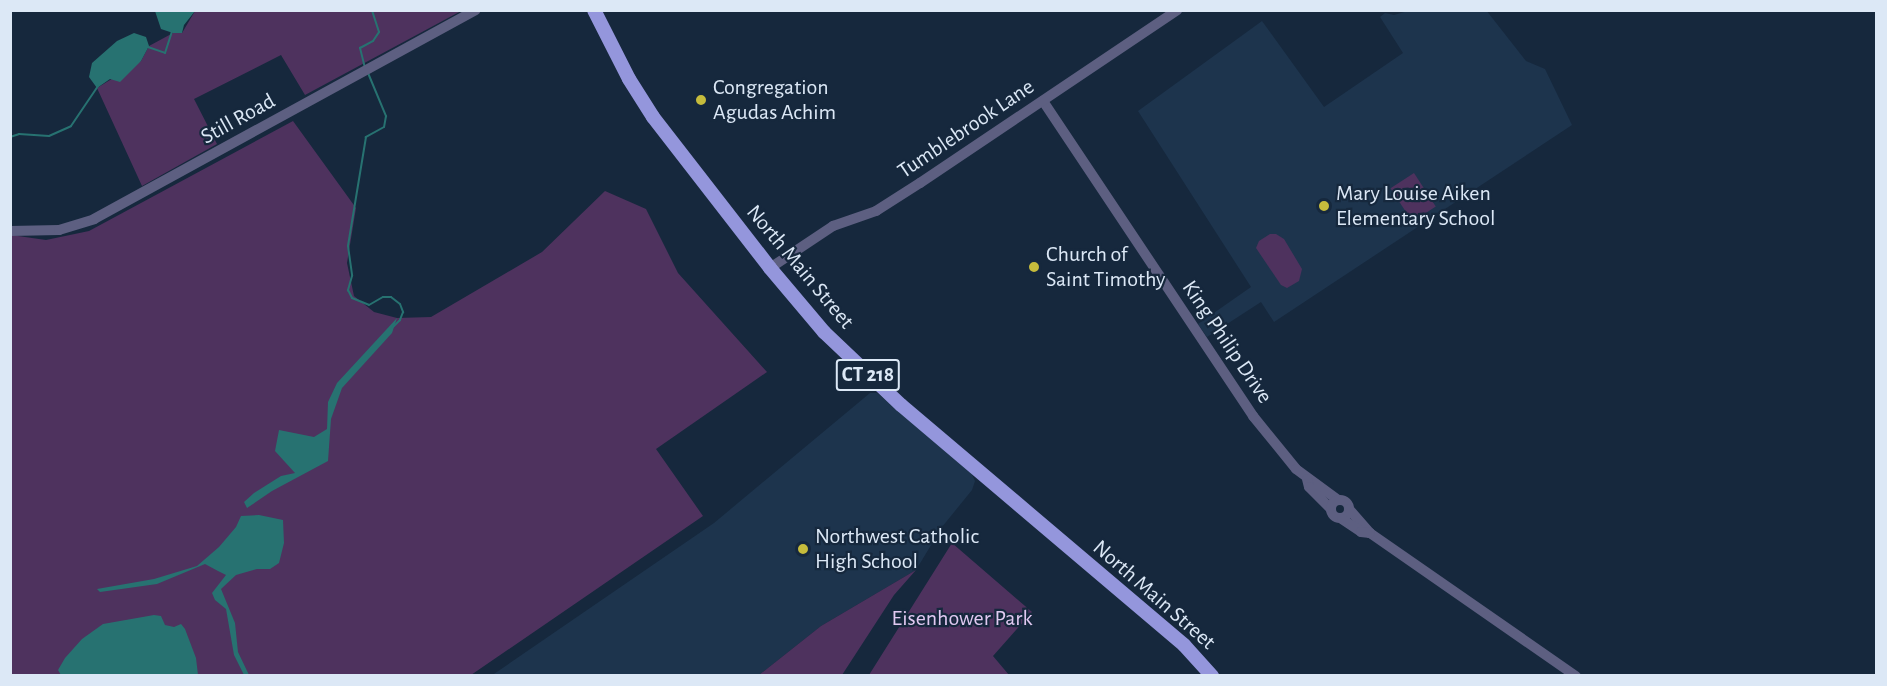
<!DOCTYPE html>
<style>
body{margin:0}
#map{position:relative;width:1887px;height:686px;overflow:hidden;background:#16283d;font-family:"Alegreya Sans",sans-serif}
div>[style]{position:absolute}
.built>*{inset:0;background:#1d344d}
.green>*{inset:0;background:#4e325e;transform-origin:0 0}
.water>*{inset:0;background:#277271}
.stream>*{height:2px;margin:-1px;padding:0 1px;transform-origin:1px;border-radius:1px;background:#277271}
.minor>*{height:10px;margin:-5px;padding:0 5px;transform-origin:5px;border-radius:5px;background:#5d5f81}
.minor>.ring{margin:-5px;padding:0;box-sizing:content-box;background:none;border:10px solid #5d5f81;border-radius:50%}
.major>*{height:14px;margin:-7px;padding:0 7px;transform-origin:7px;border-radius:7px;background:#9496dc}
.dots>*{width:16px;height:16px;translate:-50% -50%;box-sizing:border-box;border:3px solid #16283d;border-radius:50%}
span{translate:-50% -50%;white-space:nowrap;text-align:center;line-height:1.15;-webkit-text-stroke:4.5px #16283d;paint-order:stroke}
.shield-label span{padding:2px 4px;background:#16283d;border:2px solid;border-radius:4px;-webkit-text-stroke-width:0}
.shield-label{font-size:21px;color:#dce8f6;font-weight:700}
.poi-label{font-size:22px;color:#dce8f6}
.left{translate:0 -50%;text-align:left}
.street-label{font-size:22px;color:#dce8f6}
.park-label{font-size:22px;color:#e1c9f1}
.frame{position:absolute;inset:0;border:12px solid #dce8f6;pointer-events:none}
</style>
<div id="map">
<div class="built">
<div style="clip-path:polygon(1486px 10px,1526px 61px,1545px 69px,1572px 125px,1274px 322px,1261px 302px,1207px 337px,1198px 324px,1251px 287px,1138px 111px,1262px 21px,1324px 107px,1403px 53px,1380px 17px,1385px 13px,1394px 15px,1408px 11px)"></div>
<div style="clip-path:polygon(870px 393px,877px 393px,971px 472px,975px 481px,972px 490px,942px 527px,916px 570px,821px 626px,759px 675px,491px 676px,714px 523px)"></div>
</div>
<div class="green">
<div style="clip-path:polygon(195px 11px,461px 11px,305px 95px,281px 55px,194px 99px,217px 144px,142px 186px,97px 88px,141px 61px,149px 46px,173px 33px,182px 33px)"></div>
<div style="clip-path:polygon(293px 121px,356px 208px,347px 263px,354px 296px,374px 312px,397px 318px,431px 317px,542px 252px,605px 191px,646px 209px,678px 273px,767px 372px,656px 449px,703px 516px,471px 675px,11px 676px,11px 235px,46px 240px,89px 231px)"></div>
<div style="left:1414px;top:173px;width:40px;height:28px;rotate:57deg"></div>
<div style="clip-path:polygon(1270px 234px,1276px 234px,1284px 239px,1302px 269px,1299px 281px,1287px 288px,1281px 285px,1256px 248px,1259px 241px)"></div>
<div style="clip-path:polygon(952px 543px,1032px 612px,993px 656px,1009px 675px,869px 675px)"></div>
<div style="clip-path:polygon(916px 570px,894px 595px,842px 675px,759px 675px,821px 626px)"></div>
</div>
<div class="water">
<div style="clip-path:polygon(155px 11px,155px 10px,195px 11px,184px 25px,182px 33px,173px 33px,161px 29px)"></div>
<div style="clip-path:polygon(134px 33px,146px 37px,149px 46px,141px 61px,120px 82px,110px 79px,97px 88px,89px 77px,92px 63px,117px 41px)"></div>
<div style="clip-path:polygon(397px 318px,392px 333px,342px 388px,331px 419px,328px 461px,272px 491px,247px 508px,244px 502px,254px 493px,281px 476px,295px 473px,275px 451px,279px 430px,314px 437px,327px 429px,328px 402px,337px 383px)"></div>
<div style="clip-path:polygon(259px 515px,283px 520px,284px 543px,279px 563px,270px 569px,257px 569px,236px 575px,221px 589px,235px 623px,238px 652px,249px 675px,244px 675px,234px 655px,226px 609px,215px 600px,212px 593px,226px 575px,218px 571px,205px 564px,157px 584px,100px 592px,97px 589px,154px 579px,197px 566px,219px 547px,236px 527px,241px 516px)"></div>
<div style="clip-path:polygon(154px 615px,161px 616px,165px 625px,174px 627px,181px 624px,185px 629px,196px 658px,198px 675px,61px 675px,58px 670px,65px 658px,82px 639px,103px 624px)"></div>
</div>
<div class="stream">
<div style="left:148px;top:47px;width:18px;rotate:19deg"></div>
<div style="left:165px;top:53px;width:23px;rotate:-72deg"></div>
<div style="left:365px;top:68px;width:21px;rotate:-104deg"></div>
<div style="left:360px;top:48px;width:15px;rotate:-28deg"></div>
<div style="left:373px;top:41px;width:11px;rotate:-56deg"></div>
<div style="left:379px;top:32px;width:23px;rotate:-108deg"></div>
<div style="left:368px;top:73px;width:47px;rotate:67.3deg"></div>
<div style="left:386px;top:116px;width:11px;rotate:100deg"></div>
<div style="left:384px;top:127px;width:21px;rotate:151deg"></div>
<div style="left:366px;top:137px;width:110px;rotate:99.4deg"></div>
<div style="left:348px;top:246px;width:30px;rotate:82deg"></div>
<div style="left:352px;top:276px;width:15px;rotate:106deg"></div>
<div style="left:348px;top:290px;width:9px;rotate:63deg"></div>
<div style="left:352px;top:298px;width:18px;rotate:22deg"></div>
<div style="left:369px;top:305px;width:16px;rotate:-30deg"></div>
<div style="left:383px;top:297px;width:8px"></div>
<div style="left:391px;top:297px;width:11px;rotate:38deg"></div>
<div style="left:400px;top:304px;width:9px;rotate:69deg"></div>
<div style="left:403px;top:312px;width:9px;rotate:111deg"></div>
<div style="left:400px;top:320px;width:10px;rotate:135deg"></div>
<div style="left:10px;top:137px;width:9px;rotate:-18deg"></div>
<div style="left:19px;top:134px;width:30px;rotate:4deg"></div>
<div style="left:49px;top:136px;width:24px;rotate:-24deg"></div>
<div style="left:71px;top:126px;width:48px;rotate:-56deg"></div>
</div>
<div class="minor">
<div style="left:1043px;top:101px;width:379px;rotate:56.3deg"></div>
<div style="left:1253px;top:416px;width:68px;rotate:50.9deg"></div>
<div style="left:1296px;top:469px;width:52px;rotate:36.4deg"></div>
<div style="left:10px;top:231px;width:49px;rotate:-1.2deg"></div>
<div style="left:59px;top:230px;width:37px;rotate:-17deg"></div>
<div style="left:94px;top:219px;width:435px;rotate:-28.7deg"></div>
<div style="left:770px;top:268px;width:76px;rotate:-33.7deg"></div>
<div style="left:833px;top:226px;width:46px;rotate:-19.2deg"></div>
<div style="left:876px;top:211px;width:52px;rotate:-32.5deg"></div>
<div style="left:920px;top:183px;width:310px;rotate:-33.9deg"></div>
<div style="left:1307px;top:479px;width:8px;rotate:76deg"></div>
<div style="left:1309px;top:487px;width:31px;rotate:45deg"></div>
<div class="ring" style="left:1331px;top:500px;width:8px;height:8px"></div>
<div style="left:1349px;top:509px;width:32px;rotate:49deg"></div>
<div style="left:1370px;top:533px;width:251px;rotate:34.8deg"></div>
<div style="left:1342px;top:519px;width:23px;rotate:34deg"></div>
<div style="left:1361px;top:532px;width:9px;rotate:6deg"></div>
</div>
<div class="major">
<div style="left:594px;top:10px;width:77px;rotate:63.1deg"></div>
<div style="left:629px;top:79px;width:45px;rotate:57.7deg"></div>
<div style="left:653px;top:117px;width:191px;rotate:52.2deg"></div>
<div style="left:770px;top:268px;width:84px;rotate:49.8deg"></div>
<div style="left:824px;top:332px;width:106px;rotate:43.5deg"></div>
<div style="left:901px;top:405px;width:371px;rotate:40.3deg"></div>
<div style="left:1184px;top:645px;width:42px;rotate:47.9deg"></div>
</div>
<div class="dots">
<div style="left:701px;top:100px;background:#c6bc3c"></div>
<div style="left:1324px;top:206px;background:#c6bc3c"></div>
<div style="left:1034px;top:267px;background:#c6bc3c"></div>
<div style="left:803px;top:549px;background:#c6bc3c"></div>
</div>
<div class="shield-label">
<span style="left:868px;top:375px">CT 218</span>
</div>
<div class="poi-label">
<span class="left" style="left:713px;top:100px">Congregation<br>Agudas Achim</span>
<span class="left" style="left:1336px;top:206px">Mary Louise Aiken<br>Elementary School</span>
<span class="left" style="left:1046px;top:267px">Church of<br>Saint Timothy</span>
<span class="left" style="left:815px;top:549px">Northwest Catholic<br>High School</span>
</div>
<div class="street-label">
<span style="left:238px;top:119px;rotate:-29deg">Still Road</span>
<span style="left:966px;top:129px;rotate:-34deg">Tumblebrook Lane</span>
<span style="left:800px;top:267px;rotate:50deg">North Main Street</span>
<span style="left:1227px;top:342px;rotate:56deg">King Philip Drive</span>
<span style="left:1154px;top:595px;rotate:41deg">North Main Street</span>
</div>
<div class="park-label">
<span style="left:962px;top:619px">Eisenhower Park</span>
</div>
<div class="frame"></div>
</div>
